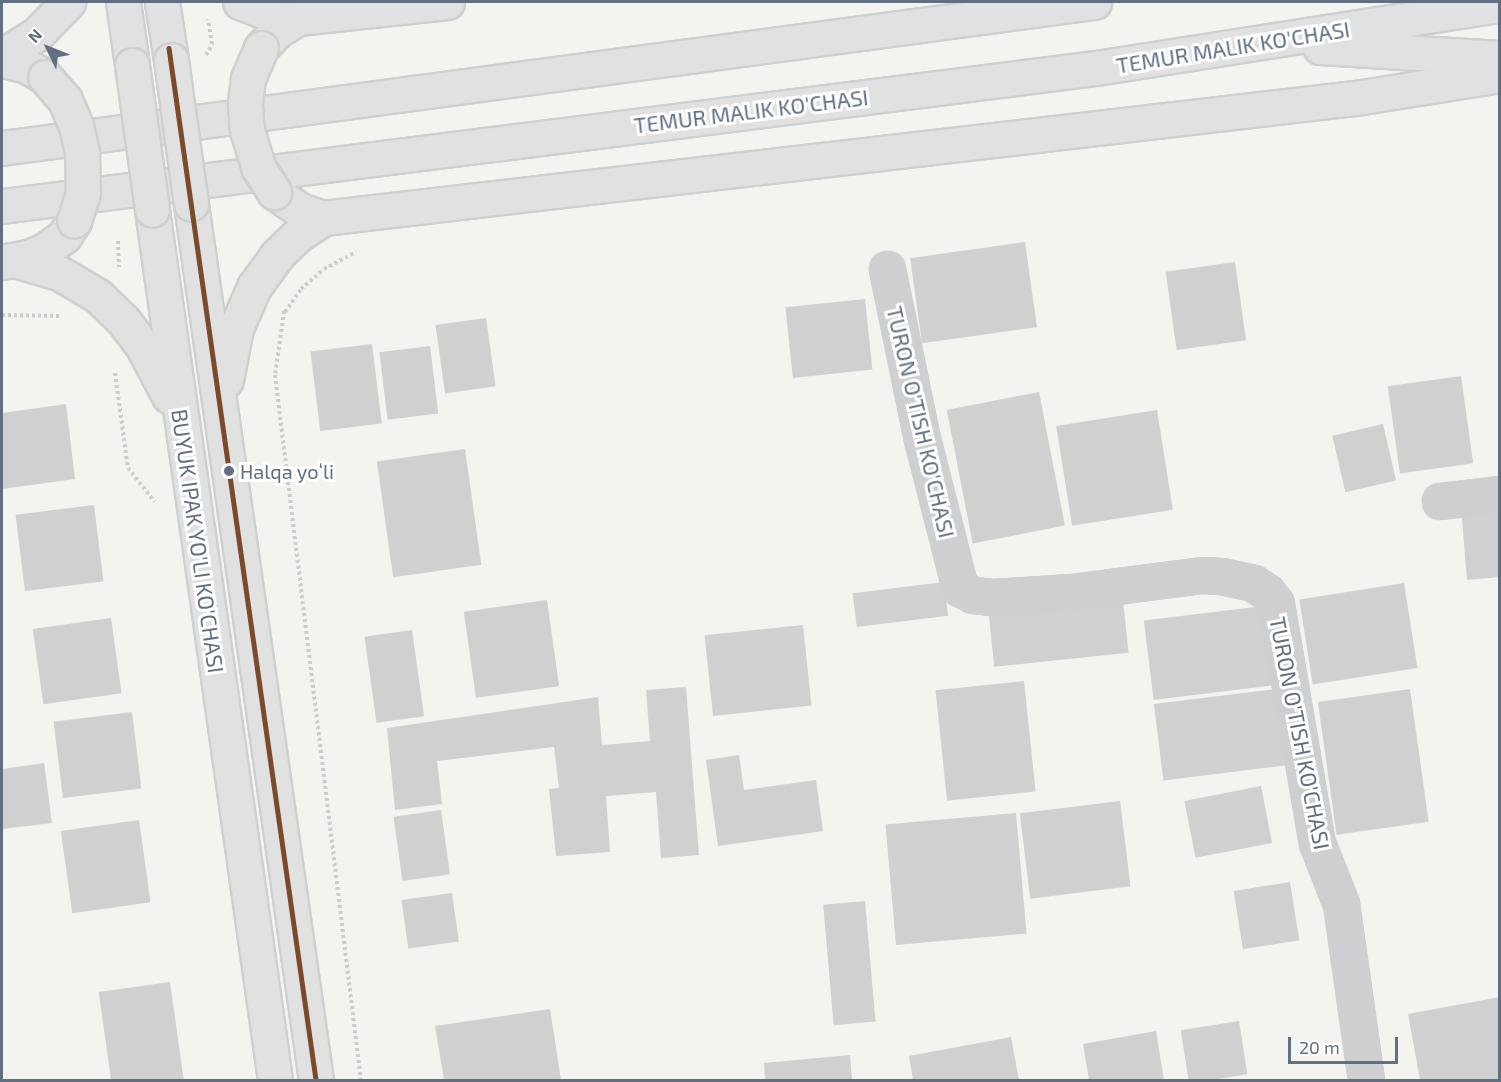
<!DOCTYPE html>
<meta charset="utf-8">
<style>
body{margin:0}
#map{position:relative;width:1501px;height:1082px;overflow:hidden;background:#f3f3f0;font-family:"Exo 2",sans-serif}
div>[style]{position:absolute}
.building>*{inset:0;background:#cfd0d0;transform-origin:0 0}
.path>*{height:4px;margin-top:-2px;transform-origin:0;background:repeating-linear-gradient(90deg,#cbcccc 0 3px,transparent 0 6px)}
.roads{filter:drop-shadow(2px 0 #ced0d0) drop-shadow(-2px 0 #ced0d0) drop-shadow(0 2px #ced0d0) drop-shadow(0 -2px #ced0d0)}
.minor>*{height:33px;margin:-16.5px;padding:0 16.5px;transform-origin:16.5px;border-radius:16.5px;background:#cecfd0}
.secondary>*{height:33px;margin:-16.5px;padding:0 16.5px;transform-origin:16.5px;border-radius:16.5px;background:#e1e1e2}
.trunk>*{height:33px;margin:-16.5px;padding:0 16.5px;transform-origin:16.5px;border-radius:16.5px;background:#e1e1e2}
.bridges{filter:drop-shadow(2px 0 #ced0d0) drop-shadow(-2px 0 #ced0d0) drop-shadow(0 2px #ced0d0) drop-shadow(0 -2px #ced0d0)}
.secondary-bridge>*{height:33px;margin:-16.5px;padding:0 16.5px;transform-origin:16.5px;border-radius:16.5px;background:#e1e1e2}
.trunk-bridge>*{height:33px;margin:-16.5px;padding:0 16.5px;transform-origin:16.5px;border-radius:16.5px;background:#e1e1e2}
.bus-1>*{height:4.5px;margin:-2.25px;padding:0 2.25px;transform-origin:2.25px;border-radius:2.25px;background:#7a4b2a}
.dots>*{width:16px;height:16px;translate:-50% -50%;box-sizing:border-box;border:3px solid #fff;border-radius:50%}
span{translate:-50% -50%;white-space:nowrap;text-align:center;line-height:1.15;-webkit-text-stroke:6px #fff;paint-order:stroke}
.bus-label{font-size:20px;color:#616f83}
.left{translate:0 -50%;text-align:left}
.street-label{font-size:22px;color:#616f83}
.frame{position:absolute;inset:0;border:3px solid #616f83;pointer-events:none}
.north{position:absolute;left:18px;top:18px;width:60px;height:60px;-webkit-text-stroke:4px #fff;paint-order:stroke;rotate:313deg;font-size:16px;font-weight:700;line-height:24px;text-align:center;color:#616f83}
.north::after{content:'';display:block;margin:auto;width:21px;height:27px;background:#616f83;clip-path:polygon(50% 0,100% 100%,50% 72%,0 100%)}
.scale{position:absolute;left:1288px;top:1037px;width:110px;height:27px;box-sizing:border-box;border:3px solid #616f83;border-top:0;padding-left:8px;font-size:18px;line-height:21px;white-space:nowrap;color:#616f83;-webkit-text-stroke:4px #fff;paint-order:stroke}
</style>
<div id="map">
<div class="building">
<div style="left:1025px;top:242px;width:86px;height:116px;rotate:82deg"></div>
<div style="left:1235px;top:262px;width:79px;height:70px;rotate:82deg"></div>
<div style="left:865px;top:299px;width:71px;height:80px;rotate:84deg"></div>
<div style="left:486px;top:318px;width:69px;height:51px;rotate:82deg"></div>
<div style="left:372px;top:344px;width:80px;height:62px;rotate:83deg"></div>
<div style="left:430px;top:346px;width:68px;height:51px;rotate:83deg"></div>
<div style="left:1461px;top:376px;width:88px;height:74px;rotate:82deg"></div>
<div style="left:1039px;top:392px;width:136px;height:94px;rotate:79deg"></div>
<div style="clip-path:polygon(66px 404px,75px 479px,2px 489px,2px 413px)"></div>
<div style="left:1157px;top:410px;width:101px;height:102px;rotate:81deg"></div>
<div style="left:1383px;top:424px;width:58px;height:52px;rotate:77deg"></div>
<div style="left:465px;top:449px;width:117px;height:89px;rotate:82deg"></div>
<div style="clip-path:polygon(1500px 504px,1500px 577px,1467px 580px,1461px 507px)"></div>
<div style="left:94px;top:505px;width:77px;height:79px;rotate:83deg"></div>
<div style="left:944px;top:582px;width:34px;height:92px;rotate:83deg"></div>
<div style="left:1404px;top:583px;width:86px;height:106px;rotate:81deg"></div>
<div style="left:547px;top:600px;width:87px;height:84px;rotate:82deg"></div>
<div style="left:1123px;top:600px;width:53px;height:135px;rotate:84deg"></div>
<div style="left:1263px;top:606px;width:80px;height:120px;rotate:83deg"></div>
<div style="left:111px;top:618px;width:76px;height:79px;rotate:82deg"></div>
<div style="left:803px;top:625px;width:81px;height:99px;rotate:84deg"></div>
<div style="left:412px;top:630px;width:87px;height:48px;rotate:82deg"></div>
<div style="left:1024px;top:681px;width:111px;height:89px;rotate:84deg"></div>
<div style="clip-path:polygon(686px 687px,699px 855px,661px 858px,656px 792px,606px 796px,610px 852px,556px 856px,549px 789px,559px 788px,554px 747px,437px 761px,442px 804px,395px 810px,387px 728px,598px 697px,602px 745px,650px 741px,646px 690px)"></div>
<div style="left:1276px;top:689px;width:77px;height:123px;rotate:83deg"></div>
<div style="left:1410px;top:689px;width:134px;height:93px;rotate:82deg"></div>
<div style="left:132px;top:712px;width:77px;height:79px;rotate:83deg"></div>
<div style="clip-path:polygon(739px 755px,744px 790px,816px 780px,823px 831px,718px 846px,706px 760px)"></div>
<div style="clip-path:polygon(44px 763px,52px 823px,2px 829px,2px 769px)"></div>
<div style="left:1261px;top:786px;width:58px;height:78px;rotate:79deg"></div>
<div style="left:1120px;top:801px;width:86px;height:101px;rotate:83deg"></div>
<div style="left:441px;top:810px;width:65px;height:48px;rotate:82deg"></div>
<div style="left:1016px;top:813px;width:121px;height:131px;rotate:85deg"></div>
<div style="left:139px;top:820px;width:83px;height:79px;rotate:82deg"></div>
<div style="left:1290px;top:882px;width:59px;height:57px;rotate:81deg"></div>
<div style="left:452px;top:893px;width:49px;height:51px;rotate:82deg"></div>
<div style="left:865px;top:901px;width:121px;height:42px;rotate:85deg"></div>
<div style="left:170px;top:982px;width:99px;height:72px;rotate:82deg"></div>
<div style="clip-path:polygon(1500px 997px,1500px 1079px,1420px 1080px,1408px 1014px)"></div>
<div style="clip-path:polygon(550px 1009px,561px 1080px,444px 1080px,435px 1026px)"></div>
<div style="left:1239px;top:1021px;width:54px;height:59px;rotate:81deg"></div>
<div style="clip-path:polygon(1156px 1031px,1164px 1080px,1089px 1080px,1083px 1044px)"></div>
<div style="clip-path:polygon(1011px 1037px,1019px 1080px,913px 1080px,909px 1056px)"></div>
<div style="clip-path:polygon(850px 1055px,852px 1080px,765px 1080px,764px 1063px)"></div>
</div>
<div class="path">
<div style="left:206px;top:55px;width:13px;rotate:-61deg"></div>
<div style="left:212px;top:44px;width:25px;rotate:-99deg"></div>
<div style="left:118px;top:241px;width:26px;rotate:88deg"></div>
<div style="left:284px;top:311px;width:65px;rotate:98deg"></div>
<div style="left:275px;top:375px;width:710px;rotate:83.05deg"></div>
<div style="left:285px;top:312px;width:28px;rotate:-55deg"></div>
<div style="left:301px;top:289px;width:30px;rotate:-41deg"></div>
<div style="left:324px;top:269px;width:36px;rotate:-28deg"></div>
<div style="left:2px;top:315px;width:57px;rotate:1deg"></div>
<div style="left:115px;top:373px;width:96px;rotate:82.2deg"></div>
<div style="left:128px;top:468px;width:43px;rotate:51.5deg"></div>
</div>
<div class="roads">
<div class="minor">
<div style="left:887px;top:269px;width:174px;rotate:78.4deg"></div>
<div style="left:922px;top:439px;width:154px;rotate:75.7deg"></div>
<div style="left:960px;top:588px;width:15px;rotate:28deg"></div>
<div style="left:973px;top:595px;width:19px;rotate:6deg"></div>
<div style="left:992px;top:597px;width:79px;rotate:-3.6deg"></div>
<div style="left:1071px;top:592px;width:132px;rotate:-7.4deg"></div>
<div style="left:1202px;top:575px;width:19px;rotate:3deg"></div>
<div style="left:1221px;top:576px;width:33px;rotate:12deg"></div>
<div style="left:1253px;top:583px;width:17px;rotate:33deg"></div>
<div style="left:1267px;top:592px;width:15px;rotate:53deg"></div>
<div style="left:1276px;top:604px;width:242px;rotate:80.3deg"></div>
<div style="left:1317px;top:843px;width:66px;rotate:68.5deg"></div>
<div style="left:1341px;top:904px;width:178px;rotate:81.9deg"></div>
<div style="left:1440px;top:501px;width:60px;rotate:-6.7deg"></div>
</div>
<div class="secondary">
<div style="left:123px;top:2px;width:64px;rotate:81.9deg"></div>
<div style="left:162px;top:2px;width:59px;rotate:81.2deg"></div>
<div style="left:240px;top:2px;width:30px;rotate:21deg"></div>
<div style="left:268px;top:13px;width:30px;rotate:9deg"></div>
<div style="left:2px;top:56px;width:41px;rotate:-32.2deg"></div>
<div style="left:37px;top:34px;width:45px;rotate:-45.9deg"></div>
<div style="left:191px;top:204px;width:885px;rotate:81.88deg"></div>
<div style="left:152px;top:210px;width:879px;rotate:81.95deg"></div>
<div style="left:14px;top:260px;width:47px;rotate:16.1deg"></div>
<div style="left:59px;top:273px;width:45px;rotate:30.5deg"></div>
<div style="left:98px;top:296px;width:35px;rotate:44deg"></div>
<div style="left:123px;top:320px;width:31px;rotate:53deg"></div>
<div style="left:142px;top:345px;width:58px;rotate:62.1deg"></div>
<div style="left:226px;top:380px;width:53px;rotate:-79.1deg"></div>
<div style="left:236px;top:328px;width:45px;rotate:-66.3deg"></div>
<div style="left:254px;top:287px;width:39px;rotate:-54deg"></div>
<div style="left:277px;top:255px;width:29px;rotate:-44deg"></div>
<div style="left:298px;top:235px;width:30px;rotate:-34deg"></div>
</div>
<div class="trunk">
<div style="left:1320px;top:47px;width:180px;rotate:3.5deg"></div>
<div style="left:261px;top:48px;width:23px;rotate:-47deg"></div>
<div style="left:277px;top:31px;width:25px;rotate:-32deg"></div>
<div style="left:298px;top:18px;width:150px;rotate:-6.1deg"></div>
<div style="left:2px;top:60px;width:26px;rotate:13deg"></div>
<div style="left:27px;top:66px;width:21px;rotate:31deg"></div>
<div style="left:2px;top:148px;width:1102px;rotate:-7.62deg"></div>
<div style="left:274px;top:192px;width:32px;rotate:35deg"></div>
<div style="left:300px;top:210px;width:24px;rotate:19deg"></div>
<div style="left:323px;top:218px;width:1046px;rotate:-6.64deg"></div>
<div style="left:1362px;top:97px;width:140px;rotate:-9.1deg"></div>
<div style="left:2px;top:206px;width:1103px;rotate:-7.19deg"></div>
<div style="left:1096px;top:68px;width:409px;rotate:-8.9deg"></div>
<div style="left:2px;top:262px;width:26px;rotate:-11deg"></div>
<div style="left:28px;top:257px;width:18px;rotate:-22deg"></div>
<div style="left:45px;top:250px;width:24px;rotate:-36deg"></div>
<div style="left:64px;top:236px;width:18px;rotate:-56deg"></div>
</div>
</div>
<div class="bridges">
<div class="secondary-bridge">
<div style="left:171px;top:60px;width:145px;rotate:82.1deg"></div>
<div style="left:132px;top:65px;width:146px;rotate:82.1deg"></div>
</div>
<div class="trunk-bridge">
<div style="left:261px;top:48px;width:33px;rotate:113deg"></div>
<div style="left:248px;top:78px;width:26px;rotate:97deg"></div>
<div style="left:245px;top:104px;width:26px;rotate:86deg"></div>
<div style="left:247px;top:130px;width:39px;rotate:73deg"></div>
<div style="left:258px;top:167px;width:30px;rotate:57deg"></div>
<div style="left:45px;top:77px;width:30px;rotate:49deg"></div>
<div style="left:65px;top:100px;width:28px;rotate:67deg"></div>
<div style="left:76px;top:126px;width:28px;rotate:77deg"></div>
<div style="left:82px;top:153px;width:40px;rotate:88.6deg"></div>
<div style="left:83px;top:193px;width:29px;rotate:108deg"></div>
</div>
</div>
<div class="bus-1">
<div style="left:169px;top:48px;width:1042px;rotate:81.89deg"></div>
</div>
<div class="dots">
<div style="left:229px;top:471px;background:#616f83"></div>
</div>
<div class="bus-label">
<span class="left" style="left:240px;top:471px">Halqa yoʻli</span>
</div>
<div class="street-label">
<span style="left:1233px;top:47px;rotate:-9deg">TEMUR MALIK KO'CHASI</span>
<span style="left:751px;top:111px;rotate:-7deg">TEMUR MALIK KO'CHASI</span>
<span style="left:921px;top:422px;rotate:77deg">TURON O'TISH KO'CHASI</span>
<span style="left:198px;top:541px;rotate:82deg">BUYUK IPAK YO'LI KO'CHASI</span>
<span style="left:1300px;top:733px;rotate:79deg">TURON O'TISH KO'CHASI</span>
</div>
<div class="frame"></div>
<div class="north">N</div>
<div class="scale">20 m</div>
</div>
